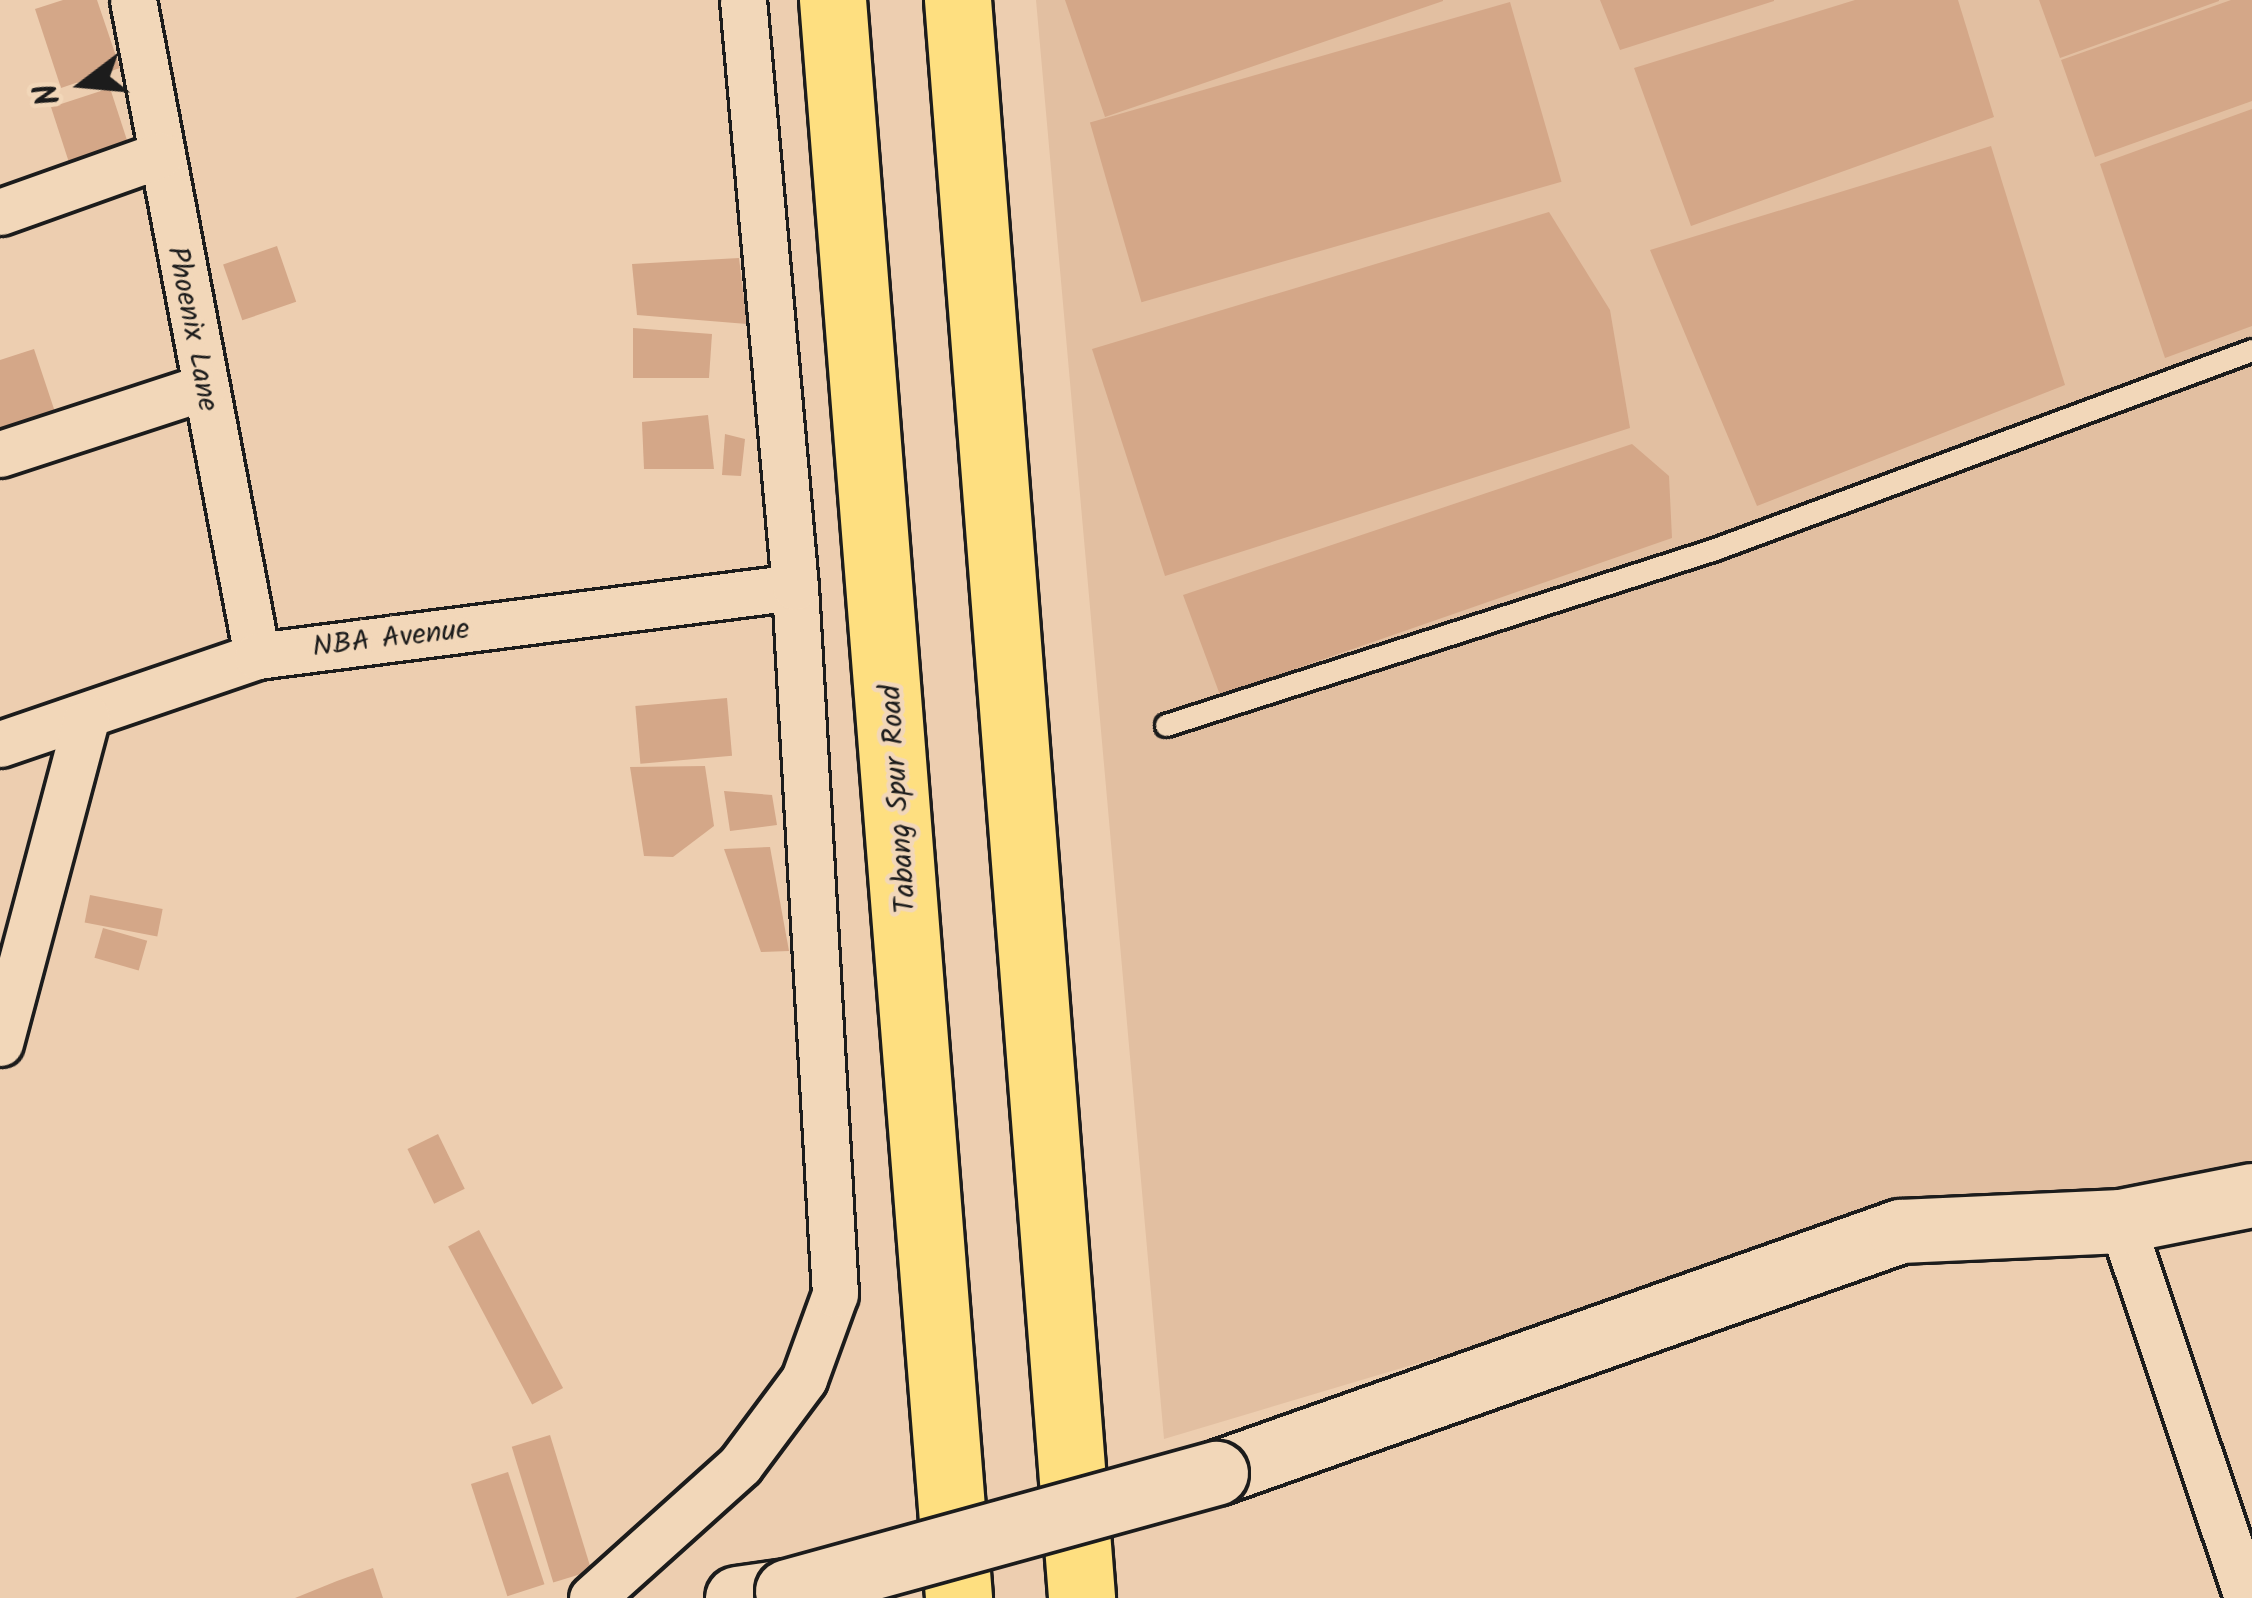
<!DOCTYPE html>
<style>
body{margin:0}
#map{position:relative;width:2252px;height:1598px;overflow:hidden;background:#edceb0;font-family:Kalam,sans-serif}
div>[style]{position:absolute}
.built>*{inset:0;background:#e2bfa1}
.building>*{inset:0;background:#d4a788;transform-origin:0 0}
.roads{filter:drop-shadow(3px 0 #1c1c1c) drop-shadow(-3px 0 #1c1c1c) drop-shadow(0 3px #1c1c1c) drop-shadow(0 -3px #1c1c1c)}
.lane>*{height:21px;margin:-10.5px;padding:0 10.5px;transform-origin:10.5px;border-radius:10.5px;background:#f2d7b9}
.street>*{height:45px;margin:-22.5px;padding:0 22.5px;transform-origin:22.5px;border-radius:22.5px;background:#f2d7b9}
.secondary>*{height:63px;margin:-31.5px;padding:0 31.5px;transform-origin:31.5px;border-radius:31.5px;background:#f2d7b9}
.highway>*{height:66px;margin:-33px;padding:0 33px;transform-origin:33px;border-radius:33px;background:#fedf80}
.bridges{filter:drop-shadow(3px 0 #1c1c1c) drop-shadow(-3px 0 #1c1c1c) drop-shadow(0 3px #1c1c1c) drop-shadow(0 -3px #1c1c1c)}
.secondary-bridge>*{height:63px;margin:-31.5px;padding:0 31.5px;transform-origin:31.5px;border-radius:31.5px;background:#f2d7b9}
span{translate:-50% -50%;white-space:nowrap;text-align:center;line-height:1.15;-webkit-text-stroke:9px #f2d7b9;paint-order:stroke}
.street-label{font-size:30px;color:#1c1c1c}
.north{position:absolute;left:24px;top:24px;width:120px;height:120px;-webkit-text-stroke:9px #f2d7b9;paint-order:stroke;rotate:254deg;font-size:33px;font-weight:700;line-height:48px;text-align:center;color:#1c1c1c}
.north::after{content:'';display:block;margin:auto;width:42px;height:54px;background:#1c1c1c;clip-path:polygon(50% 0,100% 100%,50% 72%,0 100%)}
</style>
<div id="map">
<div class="built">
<div style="clip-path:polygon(1036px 0,2252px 0,2252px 1172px,1908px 1217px,1164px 1439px)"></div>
</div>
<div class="building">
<div style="clip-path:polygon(63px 0,97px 0,120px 68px,61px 88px,35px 9px)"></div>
<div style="clip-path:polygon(1065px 0,1443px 0,1443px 1px,1105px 117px)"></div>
<div style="clip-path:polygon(1600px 0,1774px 0,1774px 1px,1620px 50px)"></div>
<div style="clip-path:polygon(1855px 0,1958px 0,1994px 117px,1691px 226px,1634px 68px)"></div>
<div style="clip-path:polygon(2039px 0,2219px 0,2219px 1px,2060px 58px)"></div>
<div style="clip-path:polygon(2231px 0,2252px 0,2252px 101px,2095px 157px,2061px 60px)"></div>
<div style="left:1510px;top:2px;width:187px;height:437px;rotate:74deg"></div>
<div style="left:110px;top:88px;width:75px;height:62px;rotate:72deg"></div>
<div style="clip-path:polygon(2252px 109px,2252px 326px,2165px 358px,2100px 164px)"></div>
<div style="clip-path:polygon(1991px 146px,2065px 385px,1757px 506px,1650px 250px)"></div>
<div style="clip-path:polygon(1549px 212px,1610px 310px,1630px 428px,1165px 576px,1092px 349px)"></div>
<div style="left:277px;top:246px;width:59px;height:57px;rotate:71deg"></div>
<div style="clip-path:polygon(739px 258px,747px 324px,637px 315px,632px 264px)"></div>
<div style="clip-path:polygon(633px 328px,712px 334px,709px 378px,633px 378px)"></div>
<div style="clip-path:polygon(34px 349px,57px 418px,0 433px,0 360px)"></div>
<div style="clip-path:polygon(708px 415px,714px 469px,644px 469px,642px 422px)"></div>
<div style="clip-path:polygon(725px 434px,745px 439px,741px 476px,722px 475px)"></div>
<div style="clip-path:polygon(1632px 444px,1669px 476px,1672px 538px,1220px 695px,1183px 595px)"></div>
<div style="left:727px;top:698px;width:58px;height:92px;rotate:85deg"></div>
<div style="clip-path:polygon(705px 766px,714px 826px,673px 857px,644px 856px,630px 767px)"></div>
<div style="clip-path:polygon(724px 791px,772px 795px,777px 825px,730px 831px)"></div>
<div style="clip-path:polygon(770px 847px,789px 951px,761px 952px,724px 849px)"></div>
<div style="left:90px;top:895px;width:74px;height:28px;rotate:11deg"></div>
<div style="left:103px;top:928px;width:46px;height:31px;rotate:16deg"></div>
<div style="left:438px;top:1134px;width:61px;height:34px;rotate:64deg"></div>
<div style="left:479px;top:1230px;width:179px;height:35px;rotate:62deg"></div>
<div style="left:550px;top:1435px;width:142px;height:40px;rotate:73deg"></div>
<div style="left:508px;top:1472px;width:118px;height:39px;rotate:72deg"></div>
<div style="clip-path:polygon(373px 1568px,383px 1598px,295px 1598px,337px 1581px)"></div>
</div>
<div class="roads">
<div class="lane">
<div style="left:1166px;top:725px;width:577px;rotate:-17.77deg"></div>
<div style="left:1715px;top:549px;width:573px;rotate:-20.33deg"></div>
</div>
<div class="street">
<div style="left:133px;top:0;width:668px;rotate:79.3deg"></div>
<div style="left:0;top:212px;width:170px;rotate:-19.6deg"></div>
<div style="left:0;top:454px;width:213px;rotate:-18.1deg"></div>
<div style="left:0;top:744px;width:272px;rotate:-18.9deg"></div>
<div style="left:257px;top:656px;width:542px;rotate:-7.31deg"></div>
<div style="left:0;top:1043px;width:337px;rotate:-75.1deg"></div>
<div style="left:2121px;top:1221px;width:397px;rotate:71.5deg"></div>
<div style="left:592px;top:1598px;width:199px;rotate:-41.9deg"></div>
<div style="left:740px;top:1465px;width:107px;rotate:-53.3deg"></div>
<div style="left:804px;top:1379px;width:90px;rotate:-70deg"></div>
<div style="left:835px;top:1294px;width:708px;rotate:-93.24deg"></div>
<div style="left:795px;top:587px;width:589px;rotate:-95.06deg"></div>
</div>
<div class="secondary">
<div style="left:1216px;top:1473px;width:726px;rotate:-19.48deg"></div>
<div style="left:1900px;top:1231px;width:221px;rotate:-2.6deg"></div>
<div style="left:2121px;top:1221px;width:134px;rotate:-11.2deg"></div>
<div style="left:737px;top:1598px;width:50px;rotate:-8deg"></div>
</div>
<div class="highway">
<div style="left:833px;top:0;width:1603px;rotate:85.49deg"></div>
<div style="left:958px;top:0;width:1603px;rotate:85.56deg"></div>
</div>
</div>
<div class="bridges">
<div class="secondary-bridge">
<div style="left:787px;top:1591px;width:445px;rotate:-15.4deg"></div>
</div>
</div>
<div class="street-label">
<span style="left:192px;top:329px;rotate:79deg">Phoenix Lane</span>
<span style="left:391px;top:639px;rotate:-7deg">NBA Avenue</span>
<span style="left:899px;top:799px;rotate:-94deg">Tabang Spur Road</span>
</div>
<div class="north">N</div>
</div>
